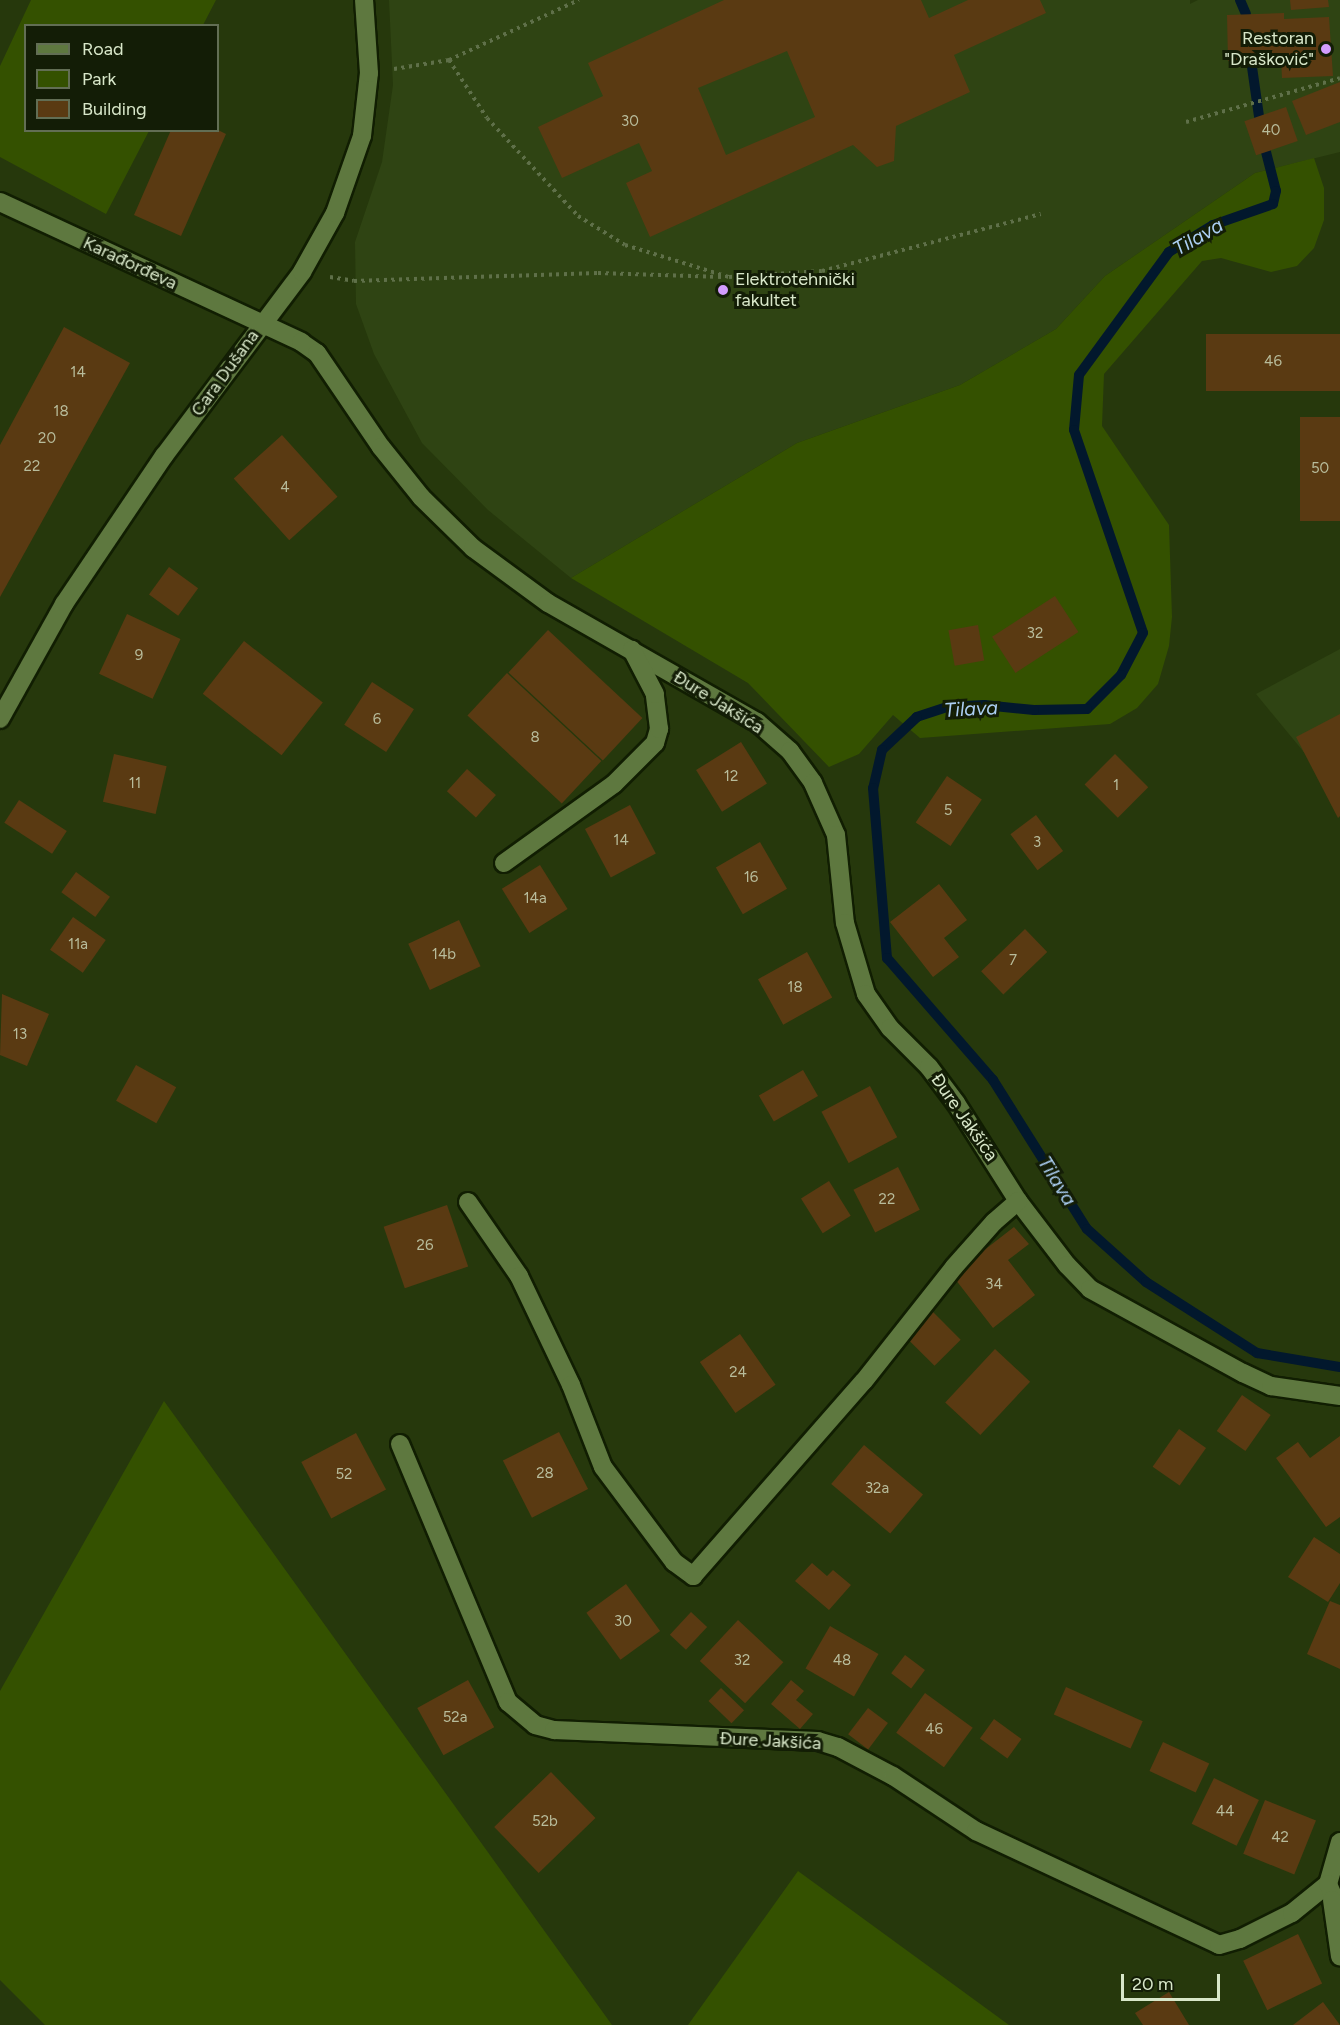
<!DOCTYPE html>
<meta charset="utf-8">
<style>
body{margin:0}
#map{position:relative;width:1340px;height:2025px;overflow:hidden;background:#26380c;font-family:Figtree,sans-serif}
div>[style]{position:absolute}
.built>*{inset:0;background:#2f4413}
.green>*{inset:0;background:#345100}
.stream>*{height:10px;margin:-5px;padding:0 5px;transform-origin:5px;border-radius:5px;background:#02182d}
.building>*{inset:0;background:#5a3a12;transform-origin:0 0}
.path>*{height:4px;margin-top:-2px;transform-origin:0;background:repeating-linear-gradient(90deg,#5f7049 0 3px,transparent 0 7.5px)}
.roads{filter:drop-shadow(2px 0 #111e02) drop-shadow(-2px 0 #111e02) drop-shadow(0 2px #111e02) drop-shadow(0 -2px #111e02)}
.minor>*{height:18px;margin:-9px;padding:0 9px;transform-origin:9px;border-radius:9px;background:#5e783f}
.dots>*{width:16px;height:16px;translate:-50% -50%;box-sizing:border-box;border:3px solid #131d06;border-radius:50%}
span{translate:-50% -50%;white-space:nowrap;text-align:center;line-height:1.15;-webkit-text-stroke:6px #131d06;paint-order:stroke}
.number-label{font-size:15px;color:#b8bc9b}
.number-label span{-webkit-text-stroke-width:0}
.poi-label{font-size:18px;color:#d8e7c9}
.right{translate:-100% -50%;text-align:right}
.left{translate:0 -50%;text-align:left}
.street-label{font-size:18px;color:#d8e7c9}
.water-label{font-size:20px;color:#accff3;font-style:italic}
.legend{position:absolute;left:24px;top:24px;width:195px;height:108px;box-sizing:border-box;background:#131d06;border:2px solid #626e54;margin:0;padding:8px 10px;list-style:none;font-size:18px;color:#d8e7c9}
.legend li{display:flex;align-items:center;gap:12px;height:30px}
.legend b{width:30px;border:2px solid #626e54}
.scale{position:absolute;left:1121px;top:1974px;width:99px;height:27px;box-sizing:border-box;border:3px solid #d8e7c9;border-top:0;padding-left:8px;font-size:18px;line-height:21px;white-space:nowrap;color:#d8e7c9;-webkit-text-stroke:4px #131d06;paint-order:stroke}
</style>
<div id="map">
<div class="built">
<div style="clip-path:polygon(389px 0,1190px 0,1190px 4px,1198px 0,1340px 0,1340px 152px,1255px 173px,1105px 276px,1056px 329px,960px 385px,797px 443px,571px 578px,488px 510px,422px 443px,374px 354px,356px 304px,355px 242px,382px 162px,393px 85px)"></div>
<div style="clip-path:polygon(1340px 649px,1340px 796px,1256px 694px)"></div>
</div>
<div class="green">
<div style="clip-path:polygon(31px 0,216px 0,203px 25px,26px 26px,26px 130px,149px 131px,106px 214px,0 157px,0 66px)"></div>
<div style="clip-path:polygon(1314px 158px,1324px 188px,1324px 220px,1314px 248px,1297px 266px,1271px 272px,1221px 258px,1202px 261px,1104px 374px,1102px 426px,1169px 525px,1172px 617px,1169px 646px,1158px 684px,1137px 708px,1110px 724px,920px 738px,893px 715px,859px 754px,829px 767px,748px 683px,571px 578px,797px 443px,960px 385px,1056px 329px,1105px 276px,1255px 173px)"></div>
<div style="clip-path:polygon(164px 1401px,612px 2025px,45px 2025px,0 1980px,0 1691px)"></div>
<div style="clip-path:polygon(798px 1871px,1009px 2025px,688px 2025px)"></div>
</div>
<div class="stream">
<div style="left:1240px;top:0;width:15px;rotate:67deg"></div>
<div style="left:1251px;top:60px;width:57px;rotate:81.9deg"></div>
<div style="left:1266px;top:152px;width:40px;rotate:75.6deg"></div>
<div style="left:1276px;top:191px;width:13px;rotate:103deg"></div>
<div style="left:1273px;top:204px;width:64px;rotate:160.7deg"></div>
<div style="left:1213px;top:225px;width:52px;rotate:148.5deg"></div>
<div style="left:1169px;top:252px;width:152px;rotate:126.2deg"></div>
<div style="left:1079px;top:375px;width:55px;rotate:95.2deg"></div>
<div style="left:1074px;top:430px;width:214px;rotate:71.2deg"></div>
<div style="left:1143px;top:633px;width:47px;rotate:117.6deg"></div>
<div style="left:1121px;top:675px;width:48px;rotate:135deg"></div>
<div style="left:1087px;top:709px;width:53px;rotate:178.9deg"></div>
<div style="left:1034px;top:710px;width:50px;rotate:-174.3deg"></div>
<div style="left:984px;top:705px;width:37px;rotate:177deg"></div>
<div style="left:947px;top:707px;width:32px;rotate:162deg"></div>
<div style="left:917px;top:717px;width:48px;rotate:136.7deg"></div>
<div style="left:882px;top:750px;width:39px;rotate:103deg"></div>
<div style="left:873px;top:788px;width:171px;rotate:85.3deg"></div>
<div style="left:887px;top:958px;width:162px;rotate:49deg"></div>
<div style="left:993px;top:1080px;width:176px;rotate:57.8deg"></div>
<div style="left:1087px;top:1229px;width:79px;rotate:41.9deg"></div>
<div style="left:1146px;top:1282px;width:132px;rotate:32.6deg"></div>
<div style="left:1257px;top:1353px;width:84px;rotate:9.6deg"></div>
</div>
<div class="building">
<div style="clip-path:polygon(evenodd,724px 0,921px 0,929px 18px,968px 0,1040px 0,1046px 13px,954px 55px,970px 92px,896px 126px,894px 161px,877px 167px,853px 145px,650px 237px,626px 183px,652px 171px,639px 143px,562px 178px,538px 127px,603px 96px,588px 63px,724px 0,787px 51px,815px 117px,726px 155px,698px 88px,787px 51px)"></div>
<div style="clip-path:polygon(1290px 0,1328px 0,1329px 7px,1291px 10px)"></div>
<div style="clip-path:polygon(1284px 13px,1284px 19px,1329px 17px,1333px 76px,1282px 78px,1281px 59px,1228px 61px,1227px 15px)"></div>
<div style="clip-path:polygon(1340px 82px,1340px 122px,1306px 135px,1292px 101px)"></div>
<div style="left:1286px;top:107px;width:36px;height:44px;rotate:71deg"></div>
<div style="clip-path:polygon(171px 130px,218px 130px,226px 134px,181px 236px,134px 215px)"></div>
<div style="clip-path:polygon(64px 327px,130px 363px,0 597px,0 445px)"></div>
<div style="left:1206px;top:334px;width:134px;height:57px"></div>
<div style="left:1300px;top:417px;width:40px;height:104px"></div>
<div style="left:282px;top:435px;width:83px;height:65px;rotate:48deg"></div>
<div style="left:169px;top:567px;width:36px;height:34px;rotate:36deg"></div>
<div style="left:1055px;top:596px;width:43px;height:75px;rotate:57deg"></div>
<div style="left:127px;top:614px;width:59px;height:66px;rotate:25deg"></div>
<div style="left:978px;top:625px;width:36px;height:30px;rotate:80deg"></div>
<div style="left:548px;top:630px;width:129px;height:58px;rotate:43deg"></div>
<div style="left:244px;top:641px;width:100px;height:67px;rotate:38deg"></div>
<div style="left:507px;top:673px;width:129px;height:58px;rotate:43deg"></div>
<div style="left:372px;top:682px;width:50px;height:51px;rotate:33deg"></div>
<div style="clip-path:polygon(1340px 714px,1340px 816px,1338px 818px,1296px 737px)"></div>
<div style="left:741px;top:742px;width:49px;height:53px;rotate:58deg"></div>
<div style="left:114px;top:754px;width:54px;height:49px;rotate:13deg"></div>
<div style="left:1115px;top:754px;width:47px;height:43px;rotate:45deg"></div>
<div style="left:467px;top:769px;width:39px;height:30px;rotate:42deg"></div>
<div style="left:947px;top:776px;width:42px;height:56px;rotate:34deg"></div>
<div style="left:19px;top:800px;width:57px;height:27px;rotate:33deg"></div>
<div style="left:630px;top:805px;width:55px;height:51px;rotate:62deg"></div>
<div style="left:1036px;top:815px;width:45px;height:32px;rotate:53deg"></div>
<div style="left:760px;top:842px;width:54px;height:51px;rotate:60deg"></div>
<div style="left:540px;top:865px;width:52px;height:45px;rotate:58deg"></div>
<div style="left:76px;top:872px;width:42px;height:25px;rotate:36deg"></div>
<div style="clip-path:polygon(939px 884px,967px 920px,944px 938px,959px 957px,933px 977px,890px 922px)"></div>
<div style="left:73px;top:917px;width:40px;height:40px;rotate:35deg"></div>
<div style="left:459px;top:920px;width:51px;height:56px;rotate:65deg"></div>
<div style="left:1025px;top:929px;width:32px;height:61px;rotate:46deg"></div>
<div style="left:807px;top:952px;width:52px;height:56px;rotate:61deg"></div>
<div style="clip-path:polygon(2px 994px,49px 1014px,27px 1066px,0 1055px)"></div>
<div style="left:136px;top:1065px;width:46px;height:41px;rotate:29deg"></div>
<div style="left:803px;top:1070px;width:30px;height:51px;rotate:60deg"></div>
<div style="left:870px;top:1086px;width:58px;height:55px;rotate:62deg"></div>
<div style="left:898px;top:1167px;width:48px;height:50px;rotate:63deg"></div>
<div style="left:829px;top:1181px;width:41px;height:33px;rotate:58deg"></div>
<div style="left:447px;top:1205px;width:65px;height:67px;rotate:71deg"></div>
<div style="clip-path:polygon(1014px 1227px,1029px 1244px,1008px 1260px,1035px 1295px,993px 1328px,952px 1275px)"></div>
<div style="left:931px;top:1310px;width:42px;height:37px;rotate:45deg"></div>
<div style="left:740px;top:1334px;width:62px;height:49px;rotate:55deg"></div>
<div style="left:995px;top:1349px;width:48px;height:73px;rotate:43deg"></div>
<div style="left:1242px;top:1395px;width:35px;height:44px;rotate:35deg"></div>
<div style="left:1179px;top:1429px;width:33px;height:46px;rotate:35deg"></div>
<div style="left:559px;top:1432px;width:64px;height:63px;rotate:63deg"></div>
<div style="left:356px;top:1433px;width:64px;height:62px;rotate:62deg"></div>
<div style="clip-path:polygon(1340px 1436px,1340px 1517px,1326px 1527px,1276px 1458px,1298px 1442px,1310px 1458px)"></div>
<div style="left:864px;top:1445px;width:77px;height:51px;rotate:40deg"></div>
<div style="clip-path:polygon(1314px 1537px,1340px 1554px,1340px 1583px,1328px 1602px,1288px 1577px)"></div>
<div style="clip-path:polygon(812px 1563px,827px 1576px,833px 1570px,851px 1585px,829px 1610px,795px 1581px)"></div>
<div style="left:626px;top:1584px;width:58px;height:49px;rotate:54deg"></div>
<div style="clip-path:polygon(1330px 1601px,1340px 1605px,1340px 1669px,1307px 1654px)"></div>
<div style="left:691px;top:1612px;width:22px;height:31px;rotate:43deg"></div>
<div style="left:738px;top:1620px;width:62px;height:56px;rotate:43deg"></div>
<div style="left:830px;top:1626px;width:56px;height:49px;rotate:30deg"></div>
<div style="left:905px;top:1655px;width:25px;height:23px;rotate:37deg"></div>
<div style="left:468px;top:1680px;width:54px;height:58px;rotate:61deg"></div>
<div style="clip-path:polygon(791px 1680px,804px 1691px,796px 1700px,813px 1714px,800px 1729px,771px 1704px)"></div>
<div style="left:1066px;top:1687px;width:84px;height:30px;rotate:24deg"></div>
<div style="left:721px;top:1688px;width:32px;height:18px;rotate:44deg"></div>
<div style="left:925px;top:1693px;width:59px;height:49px;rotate:36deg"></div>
<div style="left:868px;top:1708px;width:25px;height:33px;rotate:37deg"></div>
<div style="left:994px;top:1719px;width:34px;height:24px;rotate:36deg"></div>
<div style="left:1163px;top:1742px;width:51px;height:32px;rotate:25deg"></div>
<div style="left:551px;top:1772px;width:64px;height:79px;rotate:46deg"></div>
<div style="left:1214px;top:1778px;width:50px;height:51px;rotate:26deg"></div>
<div style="left:1265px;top:1800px;width:55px;height:58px;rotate:22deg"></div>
<div style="left:1298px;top:1934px;width:55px;height:61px;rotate:64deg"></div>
<div style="clip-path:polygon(1169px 1992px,1189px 2025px,1143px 2025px,1135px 2013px)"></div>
<div style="clip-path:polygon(1323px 2002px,1340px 2025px,1293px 2025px)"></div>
</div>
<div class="path">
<div style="left:449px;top:60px;width:143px;rotate:-24.8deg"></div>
<div style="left:394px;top:69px;width:56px;rotate:-9.3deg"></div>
<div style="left:449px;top:60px;width:69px;rotate:56.8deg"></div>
<div style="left:487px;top:118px;width:134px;rotate:47.1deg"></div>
<div style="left:578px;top:216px;width:55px;rotate:31.7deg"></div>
<div style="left:625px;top:245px;width:109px;rotate:17.1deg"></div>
<div style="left:729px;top:277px;width:93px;rotate:-3.7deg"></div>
<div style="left:822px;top:271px;width:226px;rotate:-14.6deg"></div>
<div style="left:1186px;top:122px;width:160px;rotate:-15.9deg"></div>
<div style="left:330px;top:277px;width:24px;rotate:9deg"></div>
<div style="left:354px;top:281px;width:244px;rotate:-1.9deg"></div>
<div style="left:598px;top:273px;width:125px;rotate:1.8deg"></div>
</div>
<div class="roads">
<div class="minor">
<div style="left:0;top:202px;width:332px;rotate:24.9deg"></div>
<div style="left:301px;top:342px;width:19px;rotate:35deg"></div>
<div style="left:317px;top:353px;width:114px;rotate:55.8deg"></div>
<div style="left:381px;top:447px;width:64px;rotate:51.3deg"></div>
<div style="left:421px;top:497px;width:73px;rotate:44.4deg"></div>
<div style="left:473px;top:548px;width:93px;rotate:36.3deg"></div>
<div style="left:548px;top:603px;width:241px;rotate:29.7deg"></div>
<div style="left:757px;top:722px;width:44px;rotate:41.3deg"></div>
<div style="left:790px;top:751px;width:39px;rotate:54deg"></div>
<div style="left:813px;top:783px;width:57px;rotate:66.1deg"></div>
<div style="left:836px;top:835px;width:88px;rotate:84.2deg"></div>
<div style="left:845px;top:923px;width:74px;rotate:73.5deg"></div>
<div style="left:866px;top:994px;width:42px;rotate:54.8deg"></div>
<div style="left:890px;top:1028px;width:55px;rotate:45deg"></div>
<div style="left:929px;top:1067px;width:45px;rotate:53.1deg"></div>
<div style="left:956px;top:1103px;width:116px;rotate:57.7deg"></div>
<div style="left:1018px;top:1201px;width:81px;rotate:52.6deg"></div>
<div style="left:1067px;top:1265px;width:33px;rotate:46deg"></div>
<div style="left:1090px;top:1289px;width:175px;rotate:28.8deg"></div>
<div style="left:1243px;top:1373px;width:31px;rotate:25deg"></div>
<div style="left:1271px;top:1386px;width:70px;rotate:8.2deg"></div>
<div style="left:0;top:719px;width:132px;rotate:-60.9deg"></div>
<div style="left:64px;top:604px;width:179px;rotate:-56deg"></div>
<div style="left:164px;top:456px;width:230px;rotate:-53.1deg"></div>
<div style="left:302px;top:272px;width:68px;rotate:-60.8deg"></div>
<div style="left:335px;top:213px;width:82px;rotate:-70.7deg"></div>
<div style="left:362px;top:136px;width:63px;rotate:-83.7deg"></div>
<div style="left:369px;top:73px;width:73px;rotate:-93.9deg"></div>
<div style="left:504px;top:863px;width:135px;rotate:-35.7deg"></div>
<div style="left:614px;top:784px;width:58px;rotate:-45deg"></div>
<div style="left:655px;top:743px;width:15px;rotate:-74deg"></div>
<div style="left:659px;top:729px;width:35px;rotate:-97deg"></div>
<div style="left:655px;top:694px;width:50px;rotate:-117.6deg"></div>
<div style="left:468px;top:1202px;width:90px;rotate:55.4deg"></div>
<div style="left:519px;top:1276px;width:121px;rotate:64.5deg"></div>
<div style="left:571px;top:1385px;width:88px;rotate:68.7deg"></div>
<div style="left:603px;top:1467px;width:119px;rotate:53.2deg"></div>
<div style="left:674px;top:1562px;width:24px;rotate:36deg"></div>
<div style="left:693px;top:1576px;width:259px;rotate:-48.8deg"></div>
<div style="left:864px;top:1381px;width:145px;rotate:-51.7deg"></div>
<div style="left:954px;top:1267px;width:60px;rotate:-48.4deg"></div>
<div style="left:994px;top:1222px;width:32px;rotate:-41deg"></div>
<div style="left:400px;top:1444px;width:280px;rotate:67.3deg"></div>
<div style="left:508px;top:1702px;width:35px;rotate:40deg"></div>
<div style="left:535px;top:1725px;width:20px;rotate:15deg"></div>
<div style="left:554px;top:1730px;width:264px;rotate:2.4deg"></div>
<div style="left:818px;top:1741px;width:21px;rotate:17deg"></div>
<div style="left:838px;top:1747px;width:62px;rotate:27.8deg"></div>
<div style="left:893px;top:1776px;width:100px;rotate:33.5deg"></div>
<div style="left:976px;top:1831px;width:268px;rotate:25.1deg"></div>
<div style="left:1219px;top:1945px;width:22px;rotate:-16deg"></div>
<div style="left:1240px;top:1939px;width:58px;rotate:-26.6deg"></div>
<div style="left:1292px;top:1913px;width:46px;rotate:-38.9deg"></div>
<div style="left:1340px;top:1842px;width:44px;rotate:105.9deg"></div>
<div style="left:1328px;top:1884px;width:30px;rotate:67deg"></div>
<div style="left:1332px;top:1900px;width:57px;rotate:81.9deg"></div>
</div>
</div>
<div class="dots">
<div style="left:1326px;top:49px;background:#d39cfd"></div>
<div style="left:723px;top:290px;background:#d39cfd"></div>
</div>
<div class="number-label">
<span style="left:630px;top:122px">30</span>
<span style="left:1271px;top:131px">40</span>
<span style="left:1273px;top:362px">46</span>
<span style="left:78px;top:373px">14</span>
<span style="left:61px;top:412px">18</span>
<span style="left:47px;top:439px">20</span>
<span style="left:32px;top:467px">22</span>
<span style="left:1320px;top:469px">50</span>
<span style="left:285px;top:488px">4</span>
<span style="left:1035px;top:634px">32</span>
<span style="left:139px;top:656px">9</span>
<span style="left:377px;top:720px">6</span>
<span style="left:535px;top:738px">8</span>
<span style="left:731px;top:777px">12</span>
<span style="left:135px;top:784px">11</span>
<span style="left:1116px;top:786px">1</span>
<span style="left:948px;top:811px">5</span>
<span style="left:621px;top:841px">14</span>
<span style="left:1037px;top:843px">3</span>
<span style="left:751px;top:878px">16</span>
<span style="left:535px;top:899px">14a</span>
<span style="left:78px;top:945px">11a</span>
<span style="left:444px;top:955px">14b</span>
<span style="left:1013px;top:961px">7</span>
<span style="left:795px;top:988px">18</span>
<span style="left:20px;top:1035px">13</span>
<span style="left:887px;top:1200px">22</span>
<span style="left:425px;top:1246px">26</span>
<span style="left:994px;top:1285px">34</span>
<span style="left:738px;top:1373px">24</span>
<span style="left:545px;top:1474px">28</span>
<span style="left:344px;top:1475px">52</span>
<span style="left:877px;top:1489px">32a</span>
<span style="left:623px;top:1622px">30</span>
<span style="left:742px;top:1661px">32</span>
<span style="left:842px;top:1661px">48</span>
<span style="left:455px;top:1718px">52a</span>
<span style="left:934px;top:1730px">46</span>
<span style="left:1225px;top:1812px">44</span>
<span style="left:545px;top:1822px">52b</span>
<span style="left:1280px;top:1838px">42</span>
</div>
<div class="poi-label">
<span class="right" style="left:1314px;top:49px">Restoran<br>"Drašković"</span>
<span class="left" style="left:735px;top:290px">Elektrotehnički<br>fakultet</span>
</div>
<div class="street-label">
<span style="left:130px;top:263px;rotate:25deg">Karađorđeva</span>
<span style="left:225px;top:373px;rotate:-54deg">Cara Dušana</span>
<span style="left:718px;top:702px;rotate:32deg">Đure Jakšića</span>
<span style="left:964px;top:1117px;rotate:55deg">Đure Jakšića</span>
<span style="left:770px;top:1741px;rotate:3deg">Đure Jakšića</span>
</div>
<div class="water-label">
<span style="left:1198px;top:237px;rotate:-30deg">Tilava</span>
<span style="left:971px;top:709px;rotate:-3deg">Tilava</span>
<span style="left:1057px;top:1181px;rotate:58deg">Tilava</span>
</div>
<ul class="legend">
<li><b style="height:8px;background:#5e783f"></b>Road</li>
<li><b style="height:16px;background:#345100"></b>Park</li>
<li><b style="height:16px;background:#5a3a12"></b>Building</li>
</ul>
<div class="scale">20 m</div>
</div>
